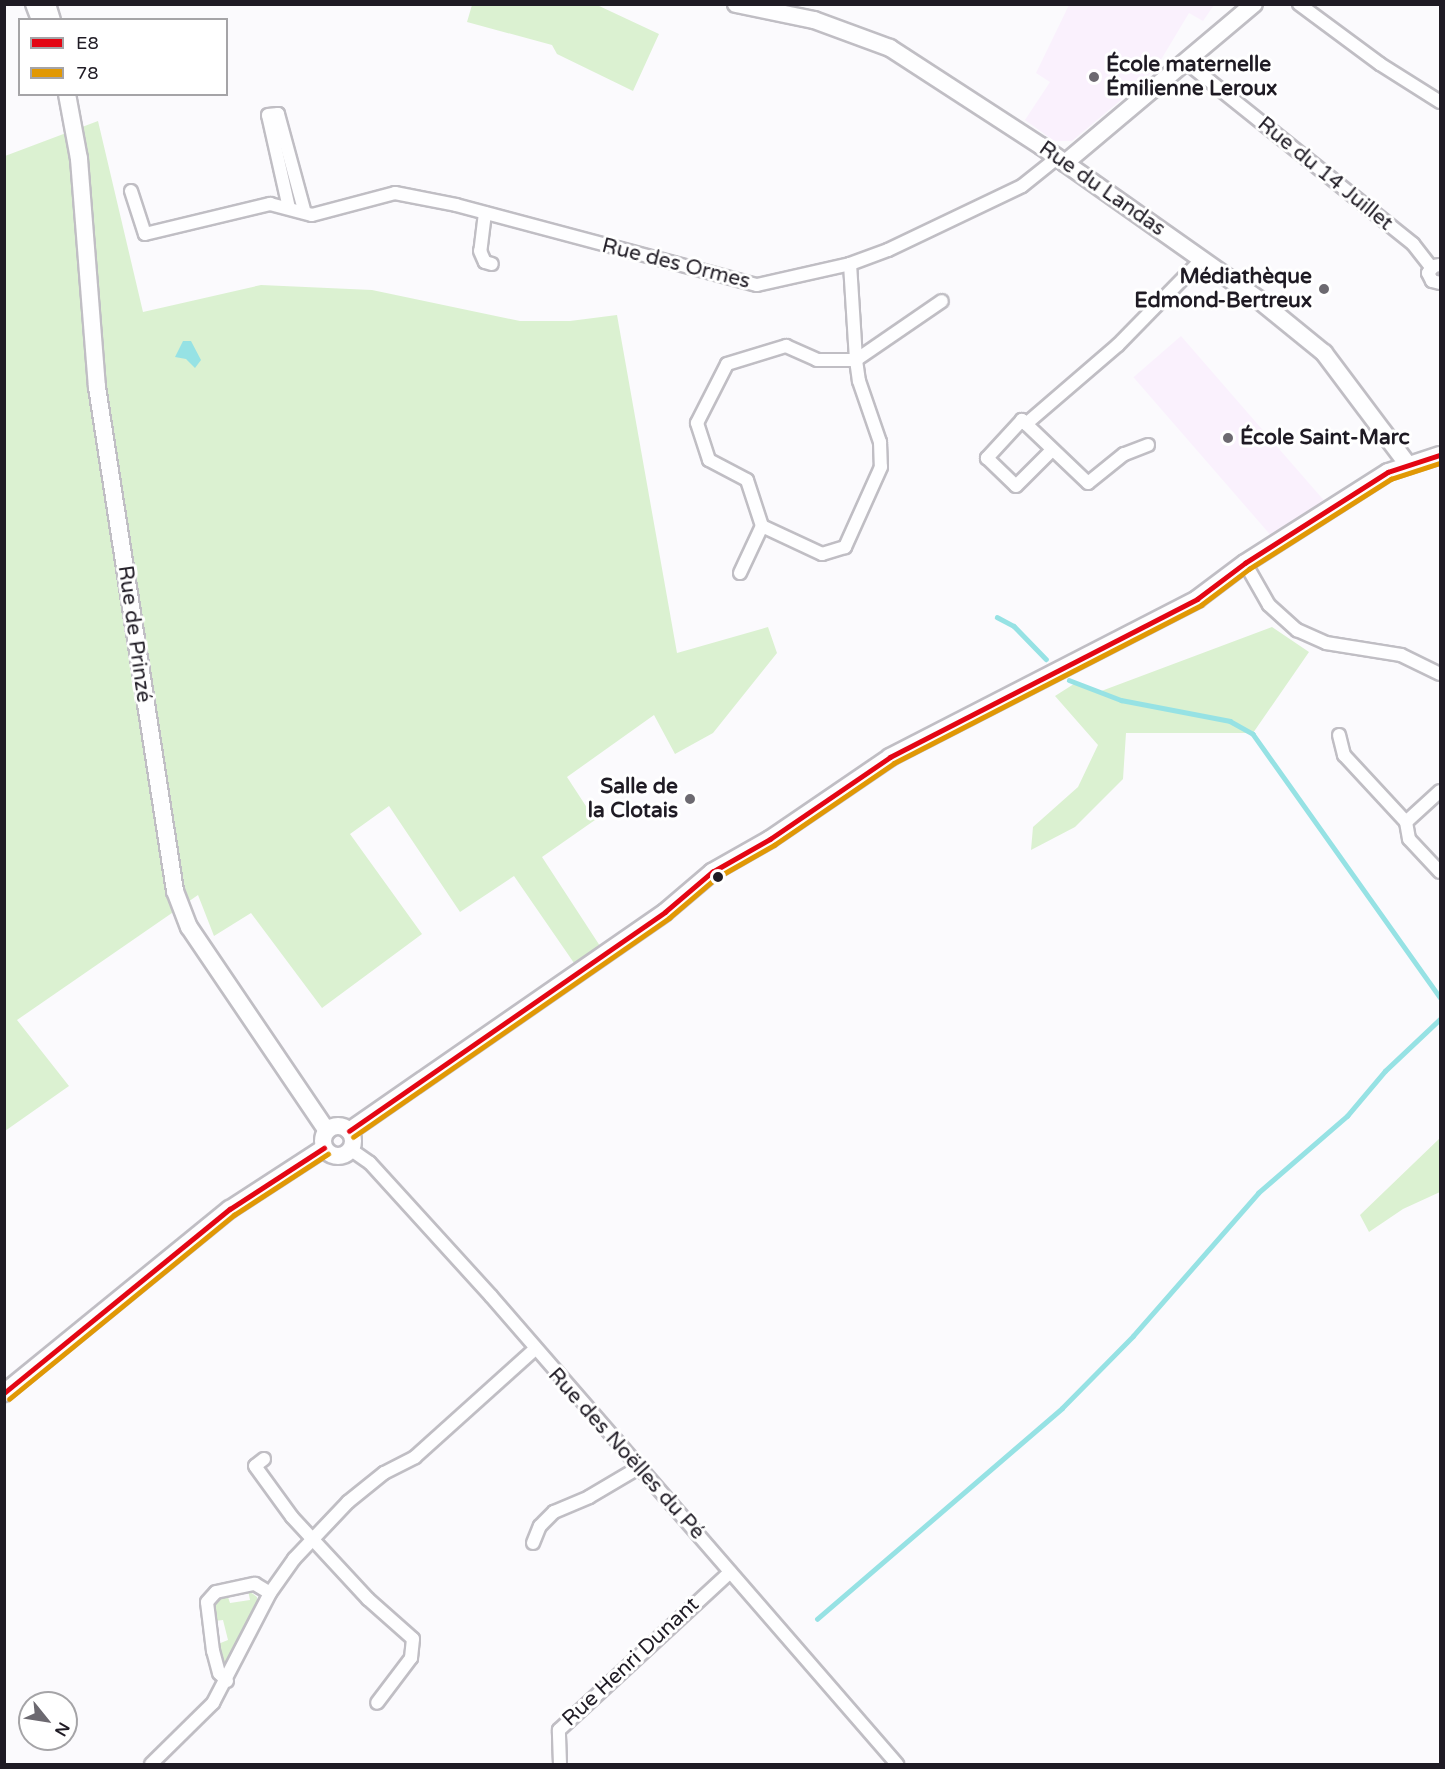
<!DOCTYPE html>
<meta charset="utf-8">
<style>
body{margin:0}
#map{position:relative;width:1445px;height:1769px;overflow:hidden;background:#fbfafd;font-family:"Varela Round",sans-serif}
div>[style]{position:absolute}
.education>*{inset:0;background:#faf1fd;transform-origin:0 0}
.green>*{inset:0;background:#dbf1d1}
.water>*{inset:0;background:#96e2e4}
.stream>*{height:4.5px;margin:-2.25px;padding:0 2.25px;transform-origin:2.25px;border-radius:2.25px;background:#96e2e4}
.roads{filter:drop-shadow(2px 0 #c0bec4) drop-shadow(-2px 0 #c0bec4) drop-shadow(0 2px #c0bec4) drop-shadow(0 -2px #c0bec4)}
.street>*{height:12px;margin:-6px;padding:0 6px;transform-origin:6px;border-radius:6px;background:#fefeff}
.secondary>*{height:16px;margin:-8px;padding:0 8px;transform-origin:8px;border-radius:8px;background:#fefeff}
.secondary>.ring{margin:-8px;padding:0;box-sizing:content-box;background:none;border:16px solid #fefeff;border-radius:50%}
.bus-1>*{height:4.5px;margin:-2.25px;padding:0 2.25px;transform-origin:2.25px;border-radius:2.25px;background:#e30613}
.bus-2>*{height:4.5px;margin:-2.25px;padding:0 2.25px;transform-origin:2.25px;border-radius:2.25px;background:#e19804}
.dots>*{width:16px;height:16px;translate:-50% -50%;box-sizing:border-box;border:3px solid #fff;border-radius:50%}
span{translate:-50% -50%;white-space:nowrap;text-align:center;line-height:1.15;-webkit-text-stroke:6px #fff;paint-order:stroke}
.poi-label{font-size:21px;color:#1f1b24;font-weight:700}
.left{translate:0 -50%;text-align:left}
.right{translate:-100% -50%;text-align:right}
.street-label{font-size:21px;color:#1f1b24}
.frame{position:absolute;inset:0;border:6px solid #1f1b24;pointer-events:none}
.legend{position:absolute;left:18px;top:18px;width:210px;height:78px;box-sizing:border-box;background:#fff;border:2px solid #a5a4a7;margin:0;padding:8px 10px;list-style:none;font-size:18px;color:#1f1b24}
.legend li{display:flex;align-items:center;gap:12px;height:30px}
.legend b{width:30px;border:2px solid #a5a4a7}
.north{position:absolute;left:18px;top:1691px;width:60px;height:60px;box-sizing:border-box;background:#fff;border:2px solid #a5a4a7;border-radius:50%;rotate:120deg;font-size:16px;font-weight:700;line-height:24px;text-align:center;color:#1f1b24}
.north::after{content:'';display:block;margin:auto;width:21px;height:27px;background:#6c6970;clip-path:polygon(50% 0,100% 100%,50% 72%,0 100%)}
</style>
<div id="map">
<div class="education">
<div style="clip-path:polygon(1069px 5px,1069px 4px,1214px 5px,1203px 21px,1189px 13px,1156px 68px,1134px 89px,1072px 141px,1054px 141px,1025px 120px,1050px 82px,1036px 73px)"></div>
<div style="left:1181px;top:336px;width:218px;height:63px;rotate:49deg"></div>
</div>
<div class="green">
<div style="clip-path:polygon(472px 5px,597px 5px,659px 34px,633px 91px,557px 54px,552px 45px,467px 22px)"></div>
<div style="clip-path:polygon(98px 121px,143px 312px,261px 285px,372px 290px,520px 321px,570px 321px,617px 315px,677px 653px,768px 627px,777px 653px,713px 733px,675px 754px,654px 715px,567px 777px,595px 820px,542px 857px,600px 946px,574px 963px,514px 876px,460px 912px,389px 806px,350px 834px,422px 934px,322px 1008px,251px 913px,214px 936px,198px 895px,17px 1020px,69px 1086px,5px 1131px,5px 156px)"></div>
<div style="clip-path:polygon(1272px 627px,1309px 652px,1253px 733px,1126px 733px,1123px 779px,1075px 827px,1031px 850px,1033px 827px,1078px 787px,1098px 745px,1055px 696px,1077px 682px,1096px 693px)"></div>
<div style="clip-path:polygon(1440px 1138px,1440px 1192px,1403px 1209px,1369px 1232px,1360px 1215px)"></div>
<div style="clip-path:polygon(248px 1590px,257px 1597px,257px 1604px,225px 1664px,218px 1644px,228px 1640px,223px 1620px,214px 1621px,213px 1605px,227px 1594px,230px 1603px,250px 1600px)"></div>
</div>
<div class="water">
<div style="clip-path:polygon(183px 341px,191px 341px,201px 360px,195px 368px,186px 359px,175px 357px)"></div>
</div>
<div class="stream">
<div style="left:997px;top:617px;width:19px;rotate:28deg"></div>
<div style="left:1014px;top:626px;width:46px;rotate:45.9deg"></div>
<div style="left:1069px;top:680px;width:56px;rotate:21deg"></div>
<div style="left:1121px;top:700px;width:111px;rotate:10.9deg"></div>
<div style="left:1230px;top:721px;width:26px;rotate:29deg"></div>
<div style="left:1253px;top:734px;width:323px;rotate:54.6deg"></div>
<div style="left:817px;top:1619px;width:323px;rotate:-40.7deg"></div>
<div style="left:1062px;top:1408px;width:101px;rotate:-45.4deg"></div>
<div style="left:1133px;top:1336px;width:190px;rotate:-48.8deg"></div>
<div style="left:1258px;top:1193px;width:118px;rotate:-40.9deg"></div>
<div style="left:1347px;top:1116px;width:59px;rotate:-49.8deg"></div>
<div style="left:1385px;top:1071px;width:76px;rotate:-43.4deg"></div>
</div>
<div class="roads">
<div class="street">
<div style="left:1299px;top:4px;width:101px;rotate:36.5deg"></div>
<div style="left:1380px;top:64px;width:71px;rotate:32.3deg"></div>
<div style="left:1186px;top:62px;width:291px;rotate:38.7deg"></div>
<div style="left:1413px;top:244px;width:29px;rotate:52deg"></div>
<div style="left:131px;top:191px;width:45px;rotate:72deg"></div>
<div style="left:145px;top:234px;width:129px;rotate:-13.5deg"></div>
<div style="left:270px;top:204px;width:43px;rotate:14.7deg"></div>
<div style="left:312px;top:215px;width:86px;rotate:-14.8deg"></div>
<div style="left:395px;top:193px;width:62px;rotate:11.1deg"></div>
<div style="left:456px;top:205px;width:311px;rotate:14.9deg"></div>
<div style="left:757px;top:285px;width:95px;rotate:-12.7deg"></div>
<div style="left:850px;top:264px;width:40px;rotate:-20.2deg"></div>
<div style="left:888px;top:250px;width:148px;rotate:-25.5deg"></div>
<div style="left:1022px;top:186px;width:45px;rotate:-38.7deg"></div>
<div style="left:289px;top:208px;width:95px;rotate:-102.7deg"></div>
<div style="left:268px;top:115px;width:10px;rotate:-6deg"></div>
<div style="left:278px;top:114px;width:99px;rotate:74.8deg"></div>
<div style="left:485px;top:213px;width:38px;rotate:97deg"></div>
<div style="left:480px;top:251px;width:12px;rotate:66deg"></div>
<div style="left:485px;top:262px;width:7px;rotate:16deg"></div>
<div style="left:850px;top:264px;width:96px;rotate:86.4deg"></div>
<div style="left:856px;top:360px;width:21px;rotate:82deg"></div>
<div style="left:859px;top:381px;width:65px;rotate:71deg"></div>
<div style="left:880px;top:442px;width:25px;rotate:88deg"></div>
<div style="left:881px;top:467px;width:88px;rotate:114.2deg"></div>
<div style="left:845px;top:547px;width:24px;rotate:163deg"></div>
<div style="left:822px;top:554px;width:66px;rotate:-155deg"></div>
<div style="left:762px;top:526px;width:48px;rotate:-108.1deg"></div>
<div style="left:747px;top:480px;width:43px;rotate:-152.2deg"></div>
<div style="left:709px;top:460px;width:39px;rotate:-108deg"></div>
<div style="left:697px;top:423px;width:66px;rotate:-63deg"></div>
<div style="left:727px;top:364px;width:62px;rotate:-17deg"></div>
<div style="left:786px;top:346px;width:34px;rotate:24deg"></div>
<div style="left:817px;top:360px;width:39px"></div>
<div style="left:856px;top:360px;width:104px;rotate:-34.5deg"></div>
<div style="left:1440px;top:265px;width:6px;rotate:171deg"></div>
<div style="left:1434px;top:266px;width:9px;rotate:131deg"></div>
<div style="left:1428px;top:273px;width:9px;rotate:63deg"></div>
<div style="left:1432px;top:281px;width:8px;rotate:14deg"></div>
<div style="left:1026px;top:424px;width:6px;rotate:-135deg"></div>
<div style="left:1022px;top:420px;width:52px;rotate:132.6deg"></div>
<div style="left:987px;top:458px;width:40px;rotate:44deg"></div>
<div style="left:1016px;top:486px;width:51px;rotate:-45deg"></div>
<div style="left:1148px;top:445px;width:26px;rotate:159deg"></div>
<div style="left:1124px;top:454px;width:46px;rotate:141.1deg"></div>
<div style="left:1088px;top:483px;width:86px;rotate:-136.4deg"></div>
<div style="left:1026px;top:424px;width:121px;rotate:-40.7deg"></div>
<div style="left:1118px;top:345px;width:120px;rotate:-45.7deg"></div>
<div style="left:1245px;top:563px;width:48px;rotate:60.3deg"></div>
<div style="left:1269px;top:605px;width:38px;rotate:42deg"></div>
<div style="left:1297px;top:630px;width:32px;rotate:24deg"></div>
<div style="left:1326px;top:643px;width:76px;rotate:9.1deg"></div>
<div style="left:1401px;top:655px;width:43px;rotate:26deg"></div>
<div style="left:740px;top:573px;width:52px;rotate:-64.9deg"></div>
<div style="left:1339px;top:735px;width:21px;rotate:76deg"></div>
<div style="left:1344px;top:755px;width:91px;rotate:47.2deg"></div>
<div style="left:1440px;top:791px;width:46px;rotate:137.6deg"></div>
<div style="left:1406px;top:822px;width:17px;rotate:80deg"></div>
<div style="left:1409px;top:839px;width:45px;rotate:46.8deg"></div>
<div style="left:350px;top:1149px;width:24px;rotate:35deg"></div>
<div style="left:370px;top:1163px;width:180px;rotate:47.7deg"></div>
<div style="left:491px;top:1296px;width:620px;rotate:49.06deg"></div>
<div style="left:264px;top:1459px;width:11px;rotate:142deg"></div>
<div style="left:255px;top:1466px;width:63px;rotate:54deg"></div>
<div style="left:292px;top:1517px;width:112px;rotate:47.2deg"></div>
<div style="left:368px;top:1599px;width:60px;rotate:41.6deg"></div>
<div style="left:413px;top:1639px;width:19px;rotate:96deg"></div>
<div style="left:411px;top:1658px;width:56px;rotate:127.1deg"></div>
<div style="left:533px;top:1543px;width:18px;rotate:-68deg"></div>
<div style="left:540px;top:1526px;width:20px;rotate:-45deg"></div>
<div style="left:554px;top:1512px;width:38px;rotate:-23deg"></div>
<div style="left:589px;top:1497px;width:57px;rotate:-30.6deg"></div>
<div style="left:227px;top:1681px;width:11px;rotate:-135deg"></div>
<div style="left:219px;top:1673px;width:23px;rotate:-105deg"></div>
<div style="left:213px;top:1651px;width:49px;rotate:-97deg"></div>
<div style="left:207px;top:1602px;width:13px;rotate:-48deg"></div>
<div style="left:216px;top:1592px;width:40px;rotate:-12deg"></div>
<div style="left:255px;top:1584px;width:17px;rotate:31deg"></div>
<div style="left:151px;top:1764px;width:87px;rotate:-44.5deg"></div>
<div style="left:213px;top:1703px;width:124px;rotate:-62.6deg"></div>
<div style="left:270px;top:1593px;width:42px;rotate:-54.8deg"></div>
<div style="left:294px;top:1559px;width:79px;rotate:-46.5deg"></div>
<div style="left:348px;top:1502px;width:46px;rotate:-38.9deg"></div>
<div style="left:384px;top:1473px;width:35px;rotate:-27deg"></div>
<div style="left:415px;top:1457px;width:160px;rotate:-42deg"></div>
<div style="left:560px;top:1764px;width:34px;rotate:-92deg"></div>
<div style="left:559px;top:1730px;width:233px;rotate:-42.7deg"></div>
</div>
<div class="secondary">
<div style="left:34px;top:4px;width:17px;rotate:69deg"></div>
<div style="left:47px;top:4px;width:17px;rotate:73deg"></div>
<div style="left:736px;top:4px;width:80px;rotate:11.6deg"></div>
<div style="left:814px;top:20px;width:81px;rotate:20.2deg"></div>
<div style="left:890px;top:48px;width:180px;rotate:33deg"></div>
<div style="left:1041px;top:146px;width:267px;rotate:35.2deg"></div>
<div style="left:1259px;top:300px;width:84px;rotate:39.2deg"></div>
<div style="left:1324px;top:353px;width:140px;rotate:53.1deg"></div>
<div style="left:67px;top:94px;width:66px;rotate:79.5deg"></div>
<div style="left:79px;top:159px;width:229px;rotate:85.5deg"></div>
<div style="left:97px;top:387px;width:510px;rotate:81.2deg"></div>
<div style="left:175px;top:891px;width:39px;rotate:69deg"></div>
<div style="left:189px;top:927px;width:246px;rotate:55.9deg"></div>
<div style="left:1065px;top:163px;width:247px;rotate:-40.1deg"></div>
<div class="ring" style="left:323px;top:1126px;width:14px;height:14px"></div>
<div style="left:349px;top:1131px;width:384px;rotate:-34.7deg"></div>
<div style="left:665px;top:912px;width:62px;rotate:-40.4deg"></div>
<div style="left:712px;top:872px;width:67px;rotate:-29.6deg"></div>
<div style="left:770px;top:839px;width:145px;rotate:-34.3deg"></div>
<div style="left:890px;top:757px;width:345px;rotate:-27.2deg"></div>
<div style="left:1197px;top:599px;width:60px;rotate:-36.9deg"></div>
<div style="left:1245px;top:563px;width:169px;rotate:-32.5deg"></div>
<div style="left:1388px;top:472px;width:55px;rotate:-18.1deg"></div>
<div style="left:4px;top:1393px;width:291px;rotate:-39.2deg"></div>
<div style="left:230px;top:1209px;width:112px;rotate:-33deg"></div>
</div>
</div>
<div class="bus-1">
<div style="left:349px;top:1131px;width:384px;rotate:-34.7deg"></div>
<div style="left:665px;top:912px;width:62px;rotate:-40.4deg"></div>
<div style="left:712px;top:872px;width:67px;rotate:-29.6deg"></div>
<div style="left:770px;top:839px;width:145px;rotate:-34.3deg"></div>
<div style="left:890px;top:757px;width:345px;rotate:-27.2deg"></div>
<div style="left:1197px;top:599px;width:60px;rotate:-36.9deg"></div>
<div style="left:1245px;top:563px;width:169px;rotate:-32.5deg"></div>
<div style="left:1388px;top:472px;width:55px;rotate:-18.1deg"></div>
<div style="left:4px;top:1393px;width:291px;rotate:-39.2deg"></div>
<div style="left:230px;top:1209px;width:112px;rotate:-33deg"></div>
</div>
<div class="bus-2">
<div style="left:353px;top:1137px;width:384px;rotate:-34.7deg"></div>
<div style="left:669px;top:918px;width:62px;rotate:-40.4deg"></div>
<div style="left:716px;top:878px;width:67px;rotate:-29.6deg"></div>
<div style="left:774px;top:845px;width:145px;rotate:-34.3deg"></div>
<div style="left:894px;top:763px;width:345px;rotate:-27.2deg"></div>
<div style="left:1201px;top:605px;width:60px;rotate:-36.9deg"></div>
<div style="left:1249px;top:569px;width:168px;rotate:-32.4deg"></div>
<div style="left:1391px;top:479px;width:52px;rotate:-18.1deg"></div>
<div style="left:9px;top:1399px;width:291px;rotate:-39.3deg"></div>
<div style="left:234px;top:1215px;width:112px;rotate:-33deg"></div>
</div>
<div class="dots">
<div style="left:1094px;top:77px;background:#6c6970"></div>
<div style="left:1324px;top:289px;background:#6c6970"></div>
<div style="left:1228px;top:438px;background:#6c6970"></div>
<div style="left:690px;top:799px;background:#6c6970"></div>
<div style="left:718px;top:877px;background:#1f1b24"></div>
</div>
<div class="poi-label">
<span class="left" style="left:1106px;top:77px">École maternelle<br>Émilienne Leroux</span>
<span class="right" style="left:1312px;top:289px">Médiathèque<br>Edmond-Bertreux</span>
<span class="left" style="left:1240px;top:438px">École Saint-Marc</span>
<span class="right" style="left:678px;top:799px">Salle de<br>la Clotais</span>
</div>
<div class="street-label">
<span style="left:1325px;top:174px;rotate:39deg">Rue du 14 Juillet</span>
<span style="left:1102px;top:189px;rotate:35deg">Rue du Landas</span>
<span style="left:676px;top:264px;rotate:14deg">Rue des Ormes</span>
<span style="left:134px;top:634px;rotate:82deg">Rue de Prinzé</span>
<span style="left:626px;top:1454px;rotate:48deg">Rue des Noëlles du Pé</span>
<span style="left:631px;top:1662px;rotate:-43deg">Rue Henri Dunant</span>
</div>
<div class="frame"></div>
<ul class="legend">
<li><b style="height:8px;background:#e30613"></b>E8</li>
<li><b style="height:8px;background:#e19804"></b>78</li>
</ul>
<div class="north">N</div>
</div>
